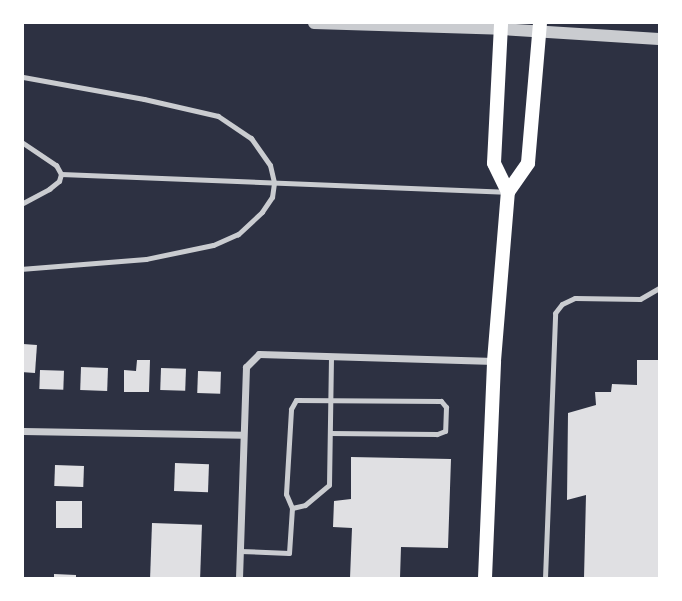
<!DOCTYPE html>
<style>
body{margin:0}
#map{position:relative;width:682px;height:601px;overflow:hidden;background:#2d3142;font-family:"Open Sans",sans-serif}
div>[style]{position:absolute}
.building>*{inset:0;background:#e0e0e3;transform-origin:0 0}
.service>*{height:5px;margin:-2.5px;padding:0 2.5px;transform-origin:2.5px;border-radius:2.5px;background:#caccd0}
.minor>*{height:7px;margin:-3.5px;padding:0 3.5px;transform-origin:3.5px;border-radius:3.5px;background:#caccd0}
.tertiary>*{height:12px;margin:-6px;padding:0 6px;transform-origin:6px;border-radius:6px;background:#caccd0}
.secondary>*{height:14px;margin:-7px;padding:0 7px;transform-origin:7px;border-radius:7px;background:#fff}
span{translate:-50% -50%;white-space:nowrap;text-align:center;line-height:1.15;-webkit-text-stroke:6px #fff;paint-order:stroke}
.frame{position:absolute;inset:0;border:24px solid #fff;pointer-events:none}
</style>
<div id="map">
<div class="building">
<div style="left:23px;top:344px;width:14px;height:28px;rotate:4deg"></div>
<div style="clip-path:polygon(137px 360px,150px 360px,149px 392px,124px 392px,124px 370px,136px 371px)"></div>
<div style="clip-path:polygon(637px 360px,659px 360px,659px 578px,584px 578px,586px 495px,567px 500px,568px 413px,596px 405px,595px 392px,611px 392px,612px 384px,637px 385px)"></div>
<div style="left:81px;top:367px;width:27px;height:23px;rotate:2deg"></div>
<div style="left:161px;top:368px;width:25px;height:22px;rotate:2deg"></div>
<div style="left:40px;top:370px;width:24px;height:19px;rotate:2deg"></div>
<div style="left:198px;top:371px;width:23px;height:22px;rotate:2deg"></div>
<div style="clip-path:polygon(351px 457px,451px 459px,448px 548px,401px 547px,400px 578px,350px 578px,352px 528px,333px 527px,334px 501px,351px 499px)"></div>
<div style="left:175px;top:463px;width:34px;height:28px;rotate:2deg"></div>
<div style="left:55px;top:465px;width:29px;height:21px;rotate:2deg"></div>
<div style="left:56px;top:501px;width:26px;height:27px"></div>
<div style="left:152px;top:523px;width:50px;height:55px;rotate:2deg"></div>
<div style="clip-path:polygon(54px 574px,76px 575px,76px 578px,54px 578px)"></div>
</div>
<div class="service">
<div style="left:23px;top:77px;width:123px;rotate:10.3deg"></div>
<div style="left:144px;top:99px;width:76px;rotate:12.9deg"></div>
<div style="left:218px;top:116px;width:40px;rotate:34deg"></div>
<div style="left:251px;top:138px;width:33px;rotate:55deg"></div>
<div style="left:270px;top:165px;width:18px;rotate:77deg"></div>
<div style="left:274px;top:183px;width:14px;rotate:98deg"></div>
<div style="left:272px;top:197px;width:18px;rotate:124deg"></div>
<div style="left:262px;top:212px;width:33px;rotate:137deg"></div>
<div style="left:238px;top:234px;width:27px;rotate:156deg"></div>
<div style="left:213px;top:245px;width:68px;rotate:168.2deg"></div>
<div style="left:146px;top:259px;width:123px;rotate:175.4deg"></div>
<div style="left:23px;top:143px;width:40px;rotate:34deg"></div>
<div style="left:56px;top:165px;width:10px;rotate:61deg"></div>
<div style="left:61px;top:174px;width:444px;rotate:2.3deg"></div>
<div style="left:23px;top:203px;width:30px;rotate:-28deg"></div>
<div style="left:49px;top:189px;width:13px;rotate:-39deg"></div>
<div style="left:59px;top:181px;width:7px;rotate:-74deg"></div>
<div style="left:292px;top:508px;width:15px;rotate:-113deg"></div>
<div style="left:286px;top:494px;width:85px;rotate:-86.6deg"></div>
<div style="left:291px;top:409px;width:10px;rotate:-61deg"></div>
<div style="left:296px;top:400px;width:145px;rotate:0.4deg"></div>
<div style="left:441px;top:401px;width:8px;rotate:50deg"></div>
<div style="left:446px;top:407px;width:24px;rotate:92deg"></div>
<div style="left:445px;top:431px;width:9px;rotate:159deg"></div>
<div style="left:437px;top:434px;width:107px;rotate:-179.5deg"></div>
<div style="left:240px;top:551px;width:49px;rotate:2.3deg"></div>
<div style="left:289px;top:553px;width:45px;rotate:-86.2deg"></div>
<div style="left:292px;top:508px;width:13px;rotate:-13deg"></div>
<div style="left:305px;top:505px;width:31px;rotate:-40deg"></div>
<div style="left:329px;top:485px;width:129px;rotate:-89.1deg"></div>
<div style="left:545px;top:578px;width:265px;rotate:-87.8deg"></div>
<div style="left:555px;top:313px;width:11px;rotate:-52deg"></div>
<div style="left:562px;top:304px;width:14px;rotate:-25deg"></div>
<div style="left:575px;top:298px;width:65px;rotate:0.9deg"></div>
<div style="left:640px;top:299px;width:22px;rotate:-30deg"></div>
</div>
<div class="minor">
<div style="left:23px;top:431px;width:220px;rotate:1deg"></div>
<div style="left:239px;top:578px;width:211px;rotate:-88.1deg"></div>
<div style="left:246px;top:367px;width:18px;rotate:-45deg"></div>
<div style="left:259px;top:354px;width:235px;rotate:1.7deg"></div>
</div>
<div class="tertiary">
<div style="left:314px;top:23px;width:187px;rotate:1.8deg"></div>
<div style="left:501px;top:29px;width:158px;rotate:3.6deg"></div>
</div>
<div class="secondary">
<div style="left:508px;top:192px;width:35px;rotate:-55deg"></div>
<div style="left:528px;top:163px;width:141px;rotate:-85.1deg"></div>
<div style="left:485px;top:578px;width:217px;rotate:-87.6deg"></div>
<div style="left:494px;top:361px;width:170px;rotate:-85.3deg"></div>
<div style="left:508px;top:192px;width:32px;rotate:-116deg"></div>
<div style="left:494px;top:163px;width:140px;rotate:-87.1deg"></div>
</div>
<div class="frame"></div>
</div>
